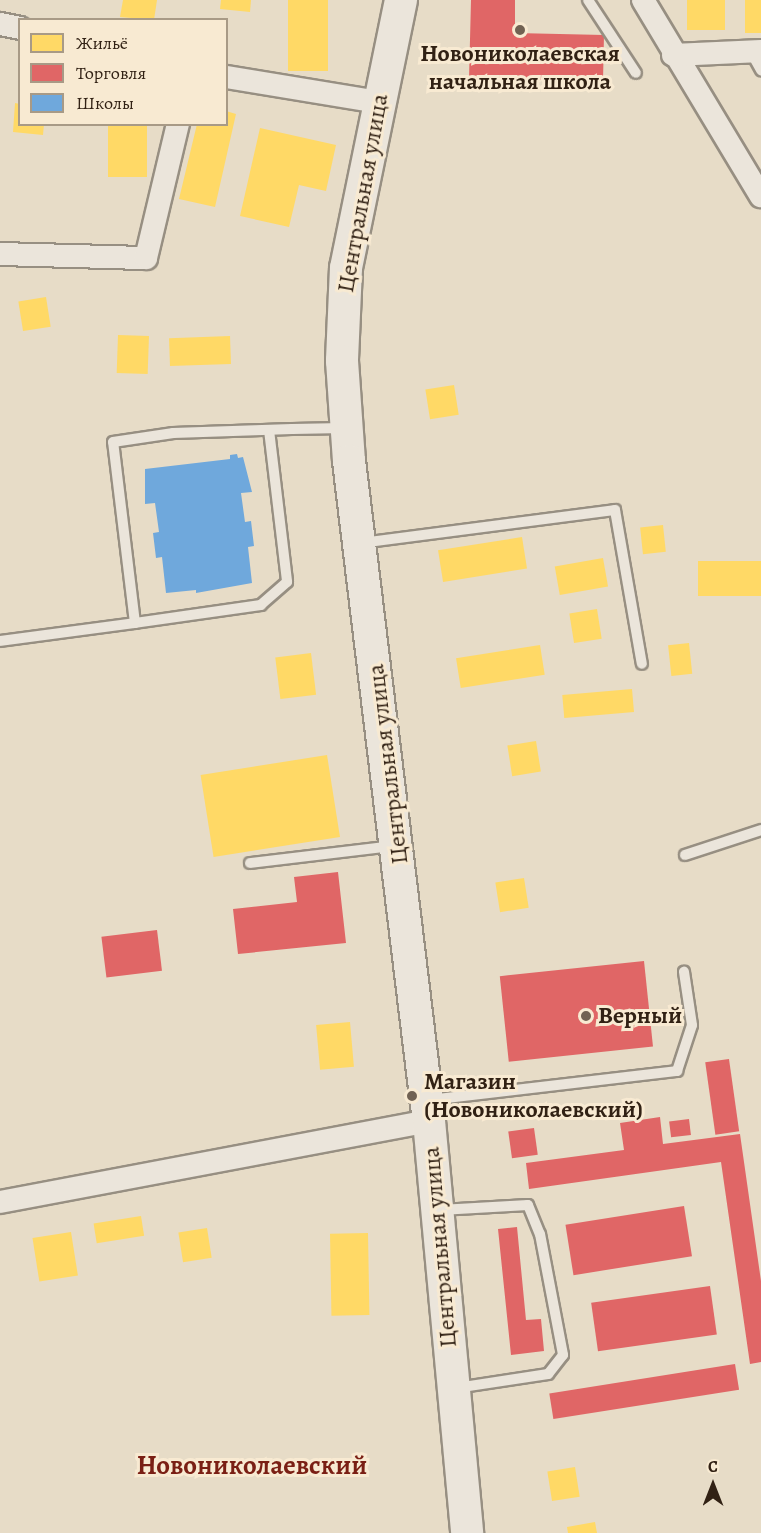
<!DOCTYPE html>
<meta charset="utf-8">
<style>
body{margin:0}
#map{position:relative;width:761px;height:1533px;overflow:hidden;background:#e7dcc7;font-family:Alegreya,serif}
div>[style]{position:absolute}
.homes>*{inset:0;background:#ffd966;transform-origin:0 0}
.shops>*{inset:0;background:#e06666;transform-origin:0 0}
.schools>*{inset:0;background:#6fa8dc}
.roads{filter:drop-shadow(2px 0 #978f82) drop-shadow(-2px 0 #978f82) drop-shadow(0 2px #978f82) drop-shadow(0 -2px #978f82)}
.lane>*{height:10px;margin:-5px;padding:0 5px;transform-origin:5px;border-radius:5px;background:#ebe5db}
.street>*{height:22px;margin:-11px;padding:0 11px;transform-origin:11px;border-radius:11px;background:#ebe5db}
.secondary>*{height:32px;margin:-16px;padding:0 16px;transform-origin:16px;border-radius:16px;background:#ebe5db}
.dots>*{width:16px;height:16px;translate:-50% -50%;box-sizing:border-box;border:3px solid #f8ead2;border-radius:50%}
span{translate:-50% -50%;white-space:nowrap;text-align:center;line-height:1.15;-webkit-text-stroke:6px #f8ead2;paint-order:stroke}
.poi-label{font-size:24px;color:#312114;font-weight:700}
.left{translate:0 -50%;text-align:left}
.street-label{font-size:24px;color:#312114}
.quarter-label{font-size:27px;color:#7a1f14;font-weight:700}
.legend{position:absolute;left:18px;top:18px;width:210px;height:108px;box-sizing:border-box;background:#f8ead2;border:2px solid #a89a86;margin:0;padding:8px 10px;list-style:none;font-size:18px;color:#312114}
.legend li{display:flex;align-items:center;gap:12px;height:30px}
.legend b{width:30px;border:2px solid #a89a86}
.north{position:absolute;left:683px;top:1455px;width:60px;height:60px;-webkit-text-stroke:4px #f8ead2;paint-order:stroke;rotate:0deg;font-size:16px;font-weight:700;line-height:24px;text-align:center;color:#312114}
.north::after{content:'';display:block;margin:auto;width:21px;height:27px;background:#312114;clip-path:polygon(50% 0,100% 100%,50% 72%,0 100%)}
</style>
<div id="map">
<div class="homes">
<div style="clip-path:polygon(123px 0,157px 0,154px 20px,120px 17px)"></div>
<div style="clip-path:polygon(221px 0,251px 0,250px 12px,220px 9px)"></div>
<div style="left:288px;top:0;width:40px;height:71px"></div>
<div style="left:687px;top:0;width:38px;height:30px"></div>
<div style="left:745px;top:0;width:16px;height:33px"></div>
<div style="clip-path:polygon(15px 103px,20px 104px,20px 124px,44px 124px,43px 135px,13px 132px)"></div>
<div style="clip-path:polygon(226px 111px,236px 114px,215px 207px,179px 199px,197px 124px,226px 124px)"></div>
<div style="left:108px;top:124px;width:39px;height:53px"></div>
<div style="clip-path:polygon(260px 128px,336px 145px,326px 191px,299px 185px,289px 227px,240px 216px)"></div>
<div style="left:46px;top:297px;width:30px;height:28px;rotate:81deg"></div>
<div style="left:118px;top:335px;width:31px;height:38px;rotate:2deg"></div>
<div style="left:230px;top:336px;width:28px;height:61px;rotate:88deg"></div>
<div style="left:454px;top:385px;width:30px;height:29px;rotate:81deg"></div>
<div style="left:663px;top:525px;width:27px;height:23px;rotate:84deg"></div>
<div style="left:522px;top:537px;width:32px;height:85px;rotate:81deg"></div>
<div style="left:603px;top:558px;width:29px;height:49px;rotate:80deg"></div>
<div style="left:761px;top:561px;width:35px;height:63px;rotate:90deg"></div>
<div style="left:597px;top:609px;width:30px;height:28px;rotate:81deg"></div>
<div style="left:689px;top:643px;width:31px;height:21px;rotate:84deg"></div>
<div style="left:540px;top:645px;width:30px;height:85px;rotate:81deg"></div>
<div style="left:311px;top:653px;width:42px;height:36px;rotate:83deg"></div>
<div style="left:632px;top:689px;width:23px;height:70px;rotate:85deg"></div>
<div style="left:536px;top:741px;width:31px;height:29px;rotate:81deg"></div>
<div style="left:327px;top:755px;width:83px;height:128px;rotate:81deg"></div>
<div style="left:524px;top:878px;width:30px;height:29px;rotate:81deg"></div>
<div style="left:350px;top:1022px;width:45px;height:34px;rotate:85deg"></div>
<div style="left:141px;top:1216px;width:20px;height:48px;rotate:81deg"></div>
<div style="left:207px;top:1228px;width:30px;height:29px;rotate:81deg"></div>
<div style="left:71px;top:1232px;width:44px;height:39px;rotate:81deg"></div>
<div style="left:368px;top:1233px;width:82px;height:38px;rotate:89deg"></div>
<div style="left:575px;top:1467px;width:30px;height:28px;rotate:81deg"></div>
<div style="clip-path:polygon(595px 1522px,597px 1533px,568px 1533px,567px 1527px)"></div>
</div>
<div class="shops">
<div style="clip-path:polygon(471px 0,515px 0,515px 33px,604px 35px,603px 81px,469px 79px)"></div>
<div style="clip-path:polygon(338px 872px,346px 943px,238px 954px,233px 909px,297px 902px,294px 877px)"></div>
<div style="left:157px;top:930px;width:41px;height:56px;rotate:83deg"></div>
<div style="left:644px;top:961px;width:86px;height:145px;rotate:84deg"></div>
<div style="left:729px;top:1059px;width:73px;height:24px;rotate:82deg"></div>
<div style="clip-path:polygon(660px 1117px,663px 1144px,740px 1134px,761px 1281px,761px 1362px,750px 1364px,721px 1162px,529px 1189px,526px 1163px,624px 1150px,620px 1123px)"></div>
<div style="left:689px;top:1119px;width:16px;height:20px;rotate:83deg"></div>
<div style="left:534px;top:1128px;width:27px;height:26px;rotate:82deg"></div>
<div style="left:684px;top:1206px;width:51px;height:120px;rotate:81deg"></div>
<div style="clip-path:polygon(517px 1227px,526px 1320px,541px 1319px,544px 1351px,511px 1355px,498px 1229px)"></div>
<div style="left:710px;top:1286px;width:49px;height:120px;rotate:82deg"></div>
<div style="left:735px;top:1364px;width:26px;height:188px;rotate:81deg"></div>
</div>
<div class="schools">
<div style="clip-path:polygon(237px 454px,238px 458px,243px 457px,252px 492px,241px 493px,245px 522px,251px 521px,254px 546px,248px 547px,252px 583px,196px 593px,196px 590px,166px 593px,162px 557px,156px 558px,153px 533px,159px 532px,155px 503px,145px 504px,145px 469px,230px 459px,230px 455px)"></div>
</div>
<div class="roads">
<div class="lane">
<div style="left:588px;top:0;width:87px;rotate:56.7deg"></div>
<div style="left:751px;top:52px;width:21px;rotate:61deg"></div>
<div style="left:269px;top:430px;width:153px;rotate:83.2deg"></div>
<div style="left:287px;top:582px;width:35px;rotate:139deg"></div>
<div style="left:261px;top:605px;width:127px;rotate:171.9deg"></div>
<div style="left:135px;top:623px;width:182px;rotate:-96.9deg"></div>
<div style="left:113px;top:442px;width:61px;rotate:-8.5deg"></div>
<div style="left:173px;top:433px;width:119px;rotate:-1.9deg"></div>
<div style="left:292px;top:429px;width:52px;rotate:-1.1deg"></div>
<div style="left:361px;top:543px;width:256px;rotate:-7.4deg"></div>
<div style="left:615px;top:510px;width:156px;rotate:80.1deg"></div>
<div style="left:0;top:641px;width:136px;rotate:-7.6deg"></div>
<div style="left:685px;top:855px;width:80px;rotate:-18.2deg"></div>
<div style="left:250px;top:863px;width:144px;rotate:-6.8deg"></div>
<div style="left:430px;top:1100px;width:249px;rotate:-6.7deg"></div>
<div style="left:677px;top:1071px;width:48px;rotate:-71.9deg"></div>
<div style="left:692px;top:1025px;width:54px;rotate:-98.6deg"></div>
<div style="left:440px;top:1210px;width:88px;rotate:-3.3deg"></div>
<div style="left:528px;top:1205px;width:31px;rotate:68deg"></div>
<div style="left:540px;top:1234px;width:123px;rotate:79.2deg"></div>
<div style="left:563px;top:1355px;width:24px;rotate:128deg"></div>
<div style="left:548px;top:1374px;width:92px;rotate:171.3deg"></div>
</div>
<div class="street">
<div style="left:643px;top:0;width:229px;rotate:59deg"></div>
<div style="left:0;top:24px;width:20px;rotate:11deg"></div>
<div style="left:673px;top:55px;width:88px;rotate:-2.6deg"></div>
<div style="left:226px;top:77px;width:155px;rotate:9.3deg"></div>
<div style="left:0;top:254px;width:146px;rotate:1.6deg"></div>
<div style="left:146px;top:258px;width:138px;rotate:-76.6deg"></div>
<div style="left:0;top:1202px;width:437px;rotate:-10.7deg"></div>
</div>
<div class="secondary">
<div style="left:401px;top:0;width:274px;rotate:101.6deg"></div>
<div style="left:346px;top:268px;width:93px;rotate:92.5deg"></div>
<div style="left:342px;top:361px;width:100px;rotate:86deg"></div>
<div style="left:349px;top:461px;width:665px;rotate:83.09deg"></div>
<div style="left:429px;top:1121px;width:414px;rotate:84.7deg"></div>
</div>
</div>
<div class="dots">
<div style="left:520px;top:30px;background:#716253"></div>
<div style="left:586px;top:1016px;background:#716253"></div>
<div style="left:412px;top:1096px;background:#716253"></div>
</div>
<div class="poi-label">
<span style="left:520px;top:68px">Новониколаевская<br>начальная школа</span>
<span class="left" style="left:598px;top:1016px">Верный</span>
<span class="left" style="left:424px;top:1096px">Магазин<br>(Новониколаевский)</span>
</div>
<div class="street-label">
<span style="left:363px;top:193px;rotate:-80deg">Центральная улица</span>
<span style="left:388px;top:764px;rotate:-97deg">Центральная улица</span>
<span style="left:440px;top:1247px;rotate:-95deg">Центральная улица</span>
</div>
<div class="quarter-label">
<span style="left:252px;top:1466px">Новониколаевский</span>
</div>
<ul class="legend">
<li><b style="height:16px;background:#ffd966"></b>Жильё</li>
<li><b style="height:16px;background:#e06666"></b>Торговля</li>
<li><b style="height:16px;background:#6fa8dc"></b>Школы</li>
</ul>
<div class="north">С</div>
</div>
